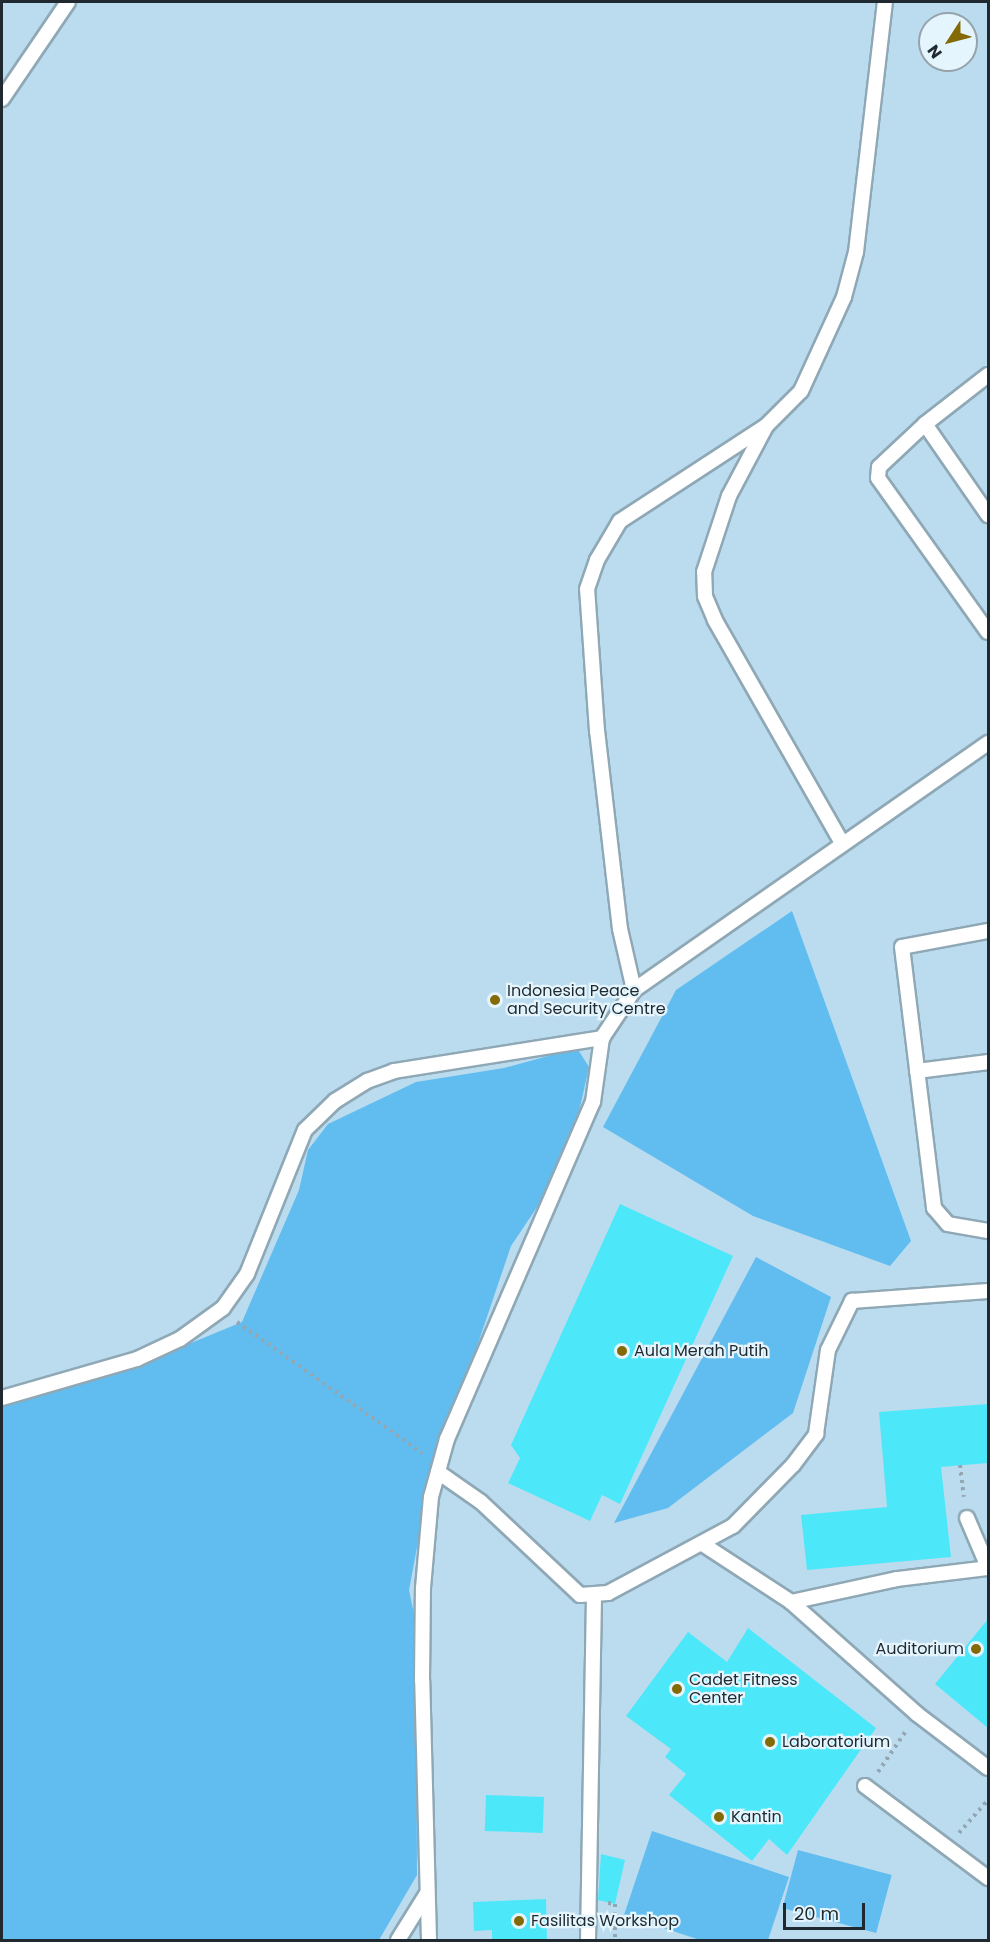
<!DOCTYPE html>
<style>
body{margin:0}
#map{position:relative;width:990px;height:1942px;overflow:hidden;background:#d0e9f9;font-family:Poppins,sans-serif}
div>[style]{position:absolute}
.built>*{inset:0;background:#bbdcef}
.green>*{inset:0;background:#61bdef;transform-origin:0 0}
.building>*{inset:0;background:#4ce8f9;transform-origin:0 0}
.path>*{height:4px;margin-top:-2px;transform-origin:0;background:repeating-linear-gradient(90deg,#93a7b3 0 3px,transparent 0 7.5px)}
.roads{filter:drop-shadow(2px 0 #8fa8b6) drop-shadow(-2px 0 #8fa8b6) drop-shadow(0 2px #8fa8b6) drop-shadow(0 -2px #8fa8b6)}
.lane>*{height:14px;margin:-7px;padding:0 7px;transform-origin:7px;border-radius:7px;background:#fff}
.dots>*{width:16px;height:16px;translate:-50% -50%;box-sizing:border-box;border:3px solid #e5f5fe;border-radius:50%}
span{translate:-50% -50%;white-space:nowrap;text-align:center;line-height:1.15;-webkit-text-stroke:4.5px #e5f5fe;paint-order:stroke}
.poi-label{font-size:16px;color:#1f292f}
.left{translate:0 -50%;text-align:left}
.right{translate:-100% -50%;text-align:right}
.frame{position:absolute;inset:0;border:3px solid #1f292f;pointer-events:none}
.north{position:absolute;left:918px;top:12px;width:60px;height:60px;box-sizing:border-box;background:#e5f5fe;border:2px solid #96a3ab;border-radius:50%;rotate:234deg;font-size:16px;font-weight:700;line-height:24px;text-align:center;color:#1f292f}
.north::after{content:'';display:block;margin:auto;width:21px;height:27px;background:#846a05;clip-path:polygon(50% 0,100% 100%,50% 72%,0 100%)}
.scale{position:absolute;left:783px;top:1903px;width:82px;height:27px;box-sizing:border-box;border:3px solid #1f292f;border-top:0;padding-left:8px;font-size:18px;line-height:21px;white-space:nowrap;color:#1f292f;-webkit-text-stroke:4px #e5f5fe;paint-order:stroke}
</style>
<div id="map">
<div class="built">
<div style="clip-path:polygon(evenodd,2px 2px,988px 2px,988px 1940px,2px 1940px,2px 2px,930px 24px,966px 24px,966px 60px,930px 60px,930px 24px)"></div>
</div>
<div class="green">
<div style="clip-path:polygon(792px 911px,911px 1241px,890px 1266px,753px 1216px,603px 1127px,676px 990px)"></div>
<div style="clip-path:polygon(577px 1048px,589px 1067px,568px 1161px,511px 1246px,427px 1494px,409px 1590px,416px 1624px,417px 1875px,379px 1940px,2px 1940px,2px 1400px,111px 1376px,242px 1322px,299px 1190px,308px 1150px,328px 1124px,416px 1082px,504px 1068px)"></div>
<div style="clip-path:polygon(756px 1257px,831px 1297px,793px 1413px,668px 1508px,614px 1523px)"></div>
<div style="clip-path:polygon(652px 1831px,789px 1877px,768px 1940px,700px 1940px,624px 1915px)"></div>
<div style="left:798px;top:1850px;width:97px;height:60px;rotate:15deg"></div>
</div>
<div class="building">
<div style="clip-path:polygon(620px 1204px,733px 1256px,620px 1504px,602px 1495px,590px 1521px,508px 1483px,520px 1458px,511px 1445px)"></div>
<div style="clip-path:polygon(988px 1404px,988px 1463px,941px 1467px,951px 1557px,807px 1570px,801px 1515px,887px 1507px,879px 1412px)"></div>
<div style="clip-path:polygon(988px 1619px,988px 1728px,935px 1684px)"></div>
<div style="clip-path:polygon(748px 1628px,876px 1728px,787px 1855px,769px 1839px,752px 1861px,669px 1795px,686px 1774px,665px 1757px,671px 1749px,626px 1716px,688px 1632px,727px 1662px)"></div>
<div style="left:486px;top:1795px;width:58px;height:36px;rotate:2deg"></div>
<div style="clip-path:polygon(601px 1854px,625px 1860px,615px 1904px,598px 1900px)"></div>
<div style="clip-path:polygon(546px 1899px,547px 1941px,492px 1941px,492px 1930px,474px 1931px,473px 1902px)"></div>
</div>
<div class="path">
<div style="left:237px;top:1322px;width:227px;rotate:35.3deg"></div>
<div style="left:960px;top:1465px;width:32px;rotate:83deg"></div>
<div style="left:878px;top:1772px;width:50px;rotate:-55.7deg"></div>
<div style="left:959px;top:1833px;width:44px;rotate:-48.7deg"></div>
<div style="left:608px;top:1903px;width:7px;rotate:8deg"></div>
<div style="left:615px;top:1904px;width:36px;rotate:90deg"></div>
</div>
<div class="roads">
<div class="lane">
<div style="left:2px;top:99px;width:117px;rotate:-55.8deg"></div>
<div style="left:988px;top:375px;width:80px;rotate:142.1deg"></div>
<div style="left:925px;top:424px;width:111px;rotate:55.3deg"></div>
<div style="left:925px;top:424px;width:63px;rotate:136.9deg"></div>
<div style="left:879px;top:467px;width:11px;rotate:95deg"></div>
<div style="left:878px;top:478px;width:189px;rotate:54.5deg"></div>
<div style="left:842px;top:843px;width:257px;rotate:-119.7deg"></div>
<div style="left:715px;top:620px;width:26px;rotate:-113deg"></div>
<div style="left:705px;top:596px;width:24px;rotate:-92deg"></div>
<div style="left:704px;top:572px;width:80px;rotate:-71.8deg"></div>
<div style="left:729px;top:496px;width:79px;rotate:-62.1deg"></div>
<div style="left:766px;top:426px;width:49px;rotate:-45deg"></div>
<div style="left:801px;top:391px;width:103px;rotate:-65.4deg"></div>
<div style="left:844px;top:297px;width:47px;rotate:-75.1deg"></div>
<div style="left:856px;top:252px;width:252px;rotate:-83.4deg"></div>
<div style="left:988px;top:931px;width:87px;rotate:169.5deg"></div>
<div style="left:902px;top:947px;width:263px;rotate:83deg"></div>
<div style="left:934px;top:1208px;width:21px;rotate:49deg"></div>
<div style="left:948px;top:1224px;width:41px;rotate:9.9deg"></div>
<div style="left:634px;top:990px;width:63px;rotate:-102.9deg"></div>
<div style="left:620px;top:929px;width:199px;rotate:-96.6deg"></div>
<div style="left:597px;top:731px;width:142px;rotate:-94deg"></div>
<div style="left:587px;top:589px;width:31px;rotate:-71deg"></div>
<div style="left:597px;top:560px;width:45px;rotate:-59.5deg"></div>
<div style="left:620px;top:521px;width:172px;rotate:-33.1deg"></div>
<div style="left:917px;top:1071px;width:72px;rotate:-7.2deg"></div>
<div style="left:2px;top:1398px;width:141px;rotate:-16.1deg"></div>
<div style="left:137px;top:1359px;width:47px;rotate:-24.9deg"></div>
<div style="left:180px;top:1339px;width:53px;rotate:-35.8deg"></div>
<div style="left:223px;top:1308px;width:42px;rotate:-54.8deg"></div>
<div style="left:247px;top:1274px;width:155px;rotate:-68.1deg"></div>
<div style="left:305px;top:1130px;width:42px;rotate:-44deg"></div>
<div style="left:335px;top:1101px;width:38px;rotate:-32deg"></div>
<div style="left:367px;top:1081px;width:29px;rotate:-20deg"></div>
<div style="left:394px;top:1071px;width:211px;rotate:-9deg"></div>
<div style="left:438px;top:1472px;width:52px;rotate:34.9deg"></div>
<div style="left:481px;top:1502px;width:136px;rotate:43.2deg"></div>
<div style="left:580px;top:1595px;width:28px;rotate:-4deg"></div>
<div style="left:608px;top:1593px;width:142px;rotate:-28.2deg"></div>
<div style="left:733px;top:1526px;width:86px;rotate:-45.5deg"></div>
<div style="left:793px;top:1465px;width:39px;rotate:-53deg"></div>
<div style="left:816px;top:1434px;width:85px;rotate:-81.9deg"></div>
<div style="left:828px;top:1350px;width:55px;rotate:-63.9deg"></div>
<div style="left:852px;top:1301px;width:136px;rotate:-4.2deg"></div>
<div style="left:967px;top:1518px;width:53px;rotate:66.8deg"></div>
<div style="left:704px;top:1545px;width:104px;rotate:33.2deg"></div>
<div style="left:791px;top:1602px;width:169px;rotate:41.6deg"></div>
<div style="left:917px;top:1714px;width:89px;rotate:37.3deg"></div>
<div style="left:791px;top:1602px;width:108px;rotate:-12.2deg"></div>
<div style="left:897px;top:1579px;width:92px;rotate:-6.9deg"></div>
<div style="left:865px;top:1786px;width:154px;rotate:36.8deg"></div>
<div style="left:398px;top:1940px;width:53px;rotate:-58.1deg"></div>
<div style="left:429px;top:1940px;width:260px;rotate:-91.5deg"></div>
<div style="left:422px;top:1680px;width:92px;rotate:-89.4deg"></div>
<div style="left:423px;top:1588px;width:91px;rotate:-85deg"></div>
<div style="left:431px;top:1497px;width:60px;rotate:-74.6deg"></div>
<div style="left:447px;top:1439px;width:367px;rotate:-66.6deg"></div>
<div style="left:593px;top:1102px;width:65px;rotate:-82deg"></div>
<div style="left:602px;top:1038px;width:58px;rotate:-56.3deg"></div>
<div style="left:634px;top:990px;width:432px;rotate:-34.9deg"></div>
<div style="left:588px;top:1940px;width:343px;rotate:-89deg"></div>
</div>
</div>
<div class="dots">
<div style="left:495px;top:1000px;background:#846a05"></div>
<div style="left:622px;top:1351px;background:#846a05"></div>
<div style="left:976px;top:1649px;background:#846a05"></div>
<div style="left:677px;top:1689px;background:#846a05"></div>
<div style="left:770px;top:1742px;background:#846a05"></div>
<div style="left:719px;top:1817px;background:#846a05"></div>
<div style="left:519px;top:1921px;background:#846a05"></div>
</div>
<div class="poi-label">
<span class="left" style="left:507px;top:1000px">Indonesia Peace<br>and Security Centre</span>
<span class="left" style="left:634px;top:1351px">Aula Merah Putih</span>
<span class="right" style="left:964px;top:1649px">Auditorium</span>
<span class="left" style="left:689px;top:1689px">Cadet Fitness<br>Center</span>
<span class="left" style="left:782px;top:1742px">Laboratorium</span>
<span class="left" style="left:731px;top:1817px">Kantin</span>
<span class="left" style="left:531px;top:1921px">Fasilitas Workshop</span>
</div>
<div class="frame"></div>
<div class="north">N</div>
<div class="scale">20 m</div>
</div>
